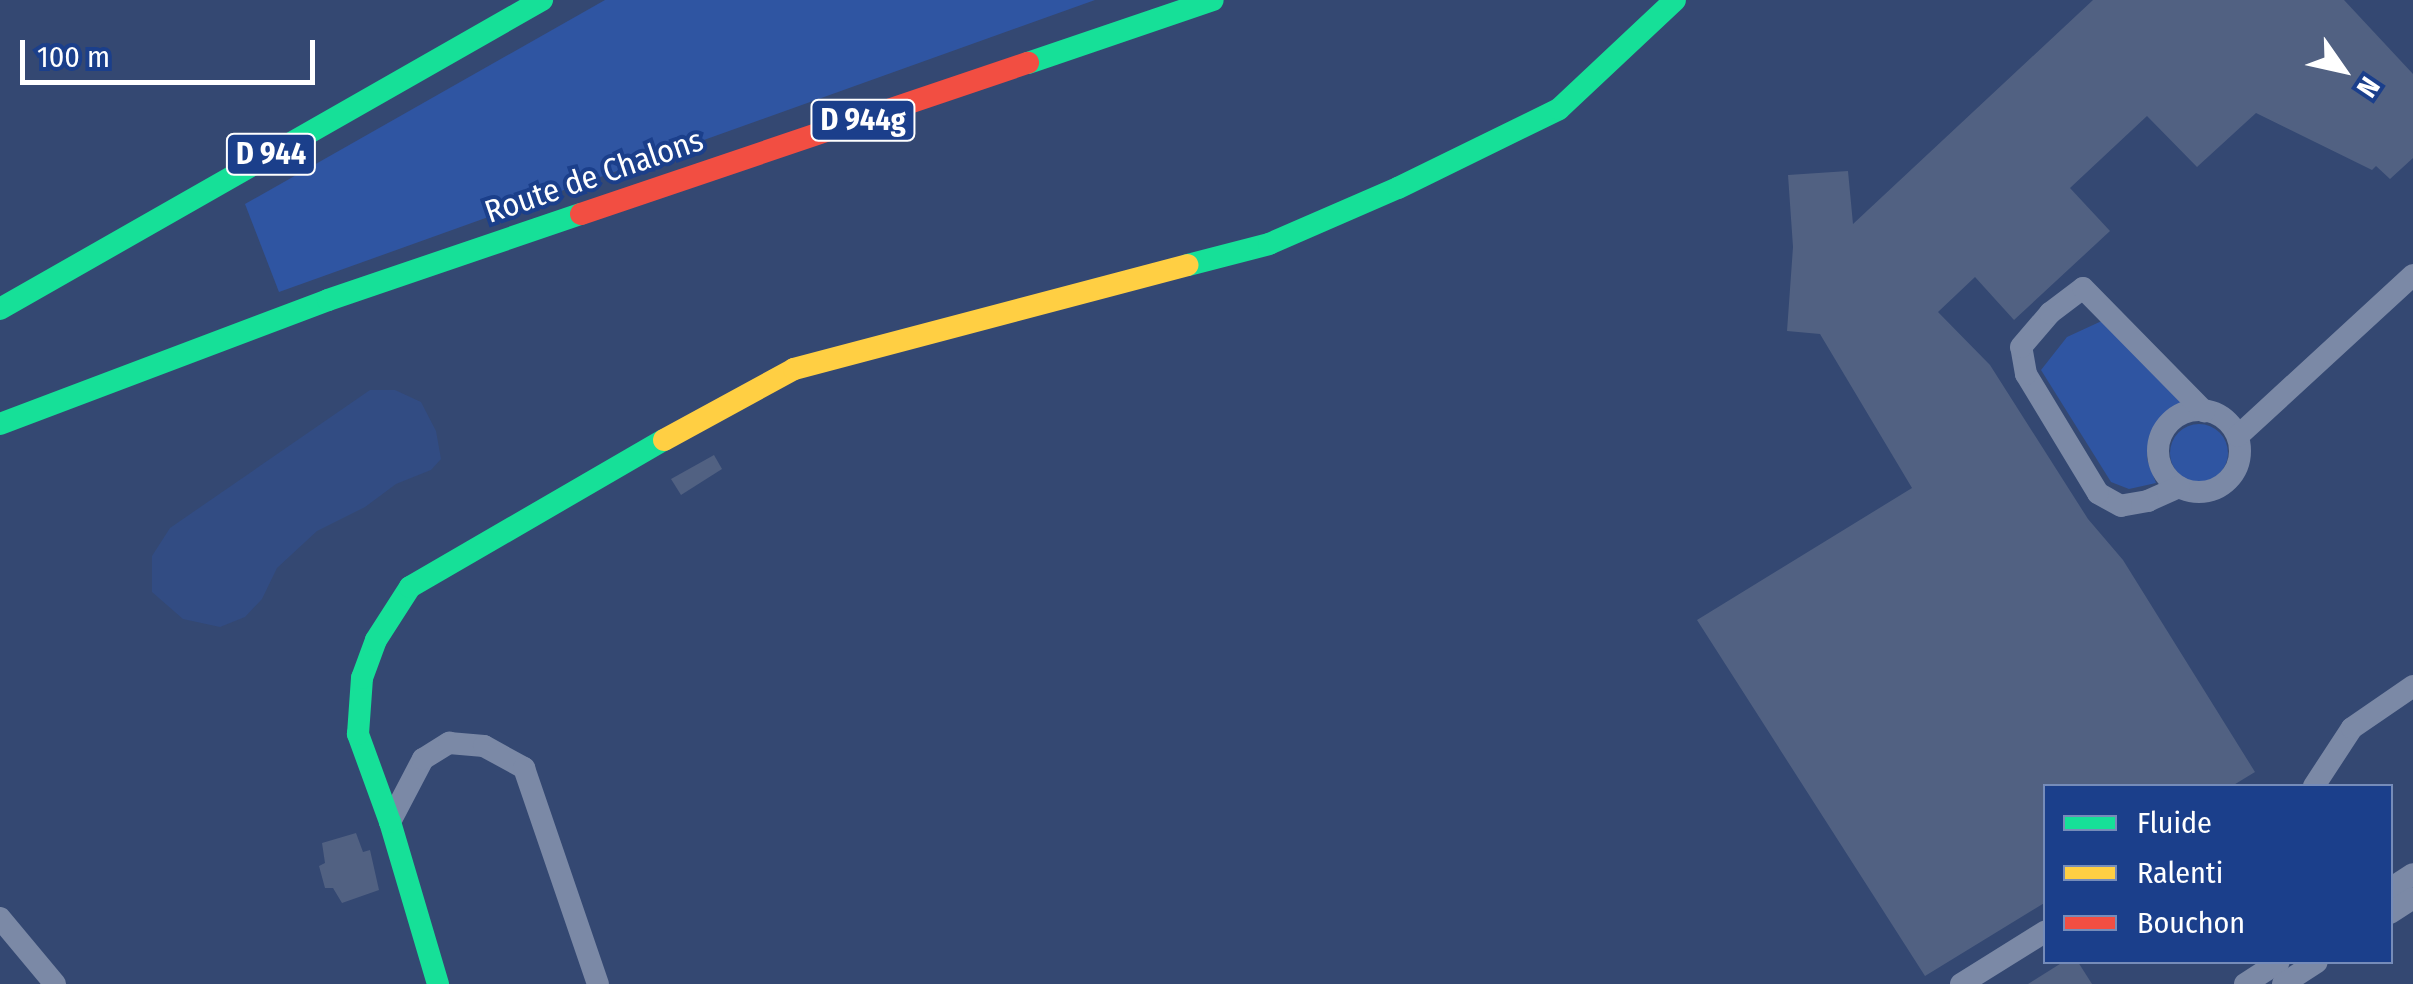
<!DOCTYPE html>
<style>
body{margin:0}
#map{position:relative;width:2413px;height:984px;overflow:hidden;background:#344872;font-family:"Fira Sans Condensed",sans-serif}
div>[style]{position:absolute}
.green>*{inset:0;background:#2f55a2}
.round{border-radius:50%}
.water>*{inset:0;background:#324c83}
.building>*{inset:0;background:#516182}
.street>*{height:22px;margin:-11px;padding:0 11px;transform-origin:11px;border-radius:11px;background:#7b89a6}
.street>.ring{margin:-11px;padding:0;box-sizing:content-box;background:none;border:22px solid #7b89a6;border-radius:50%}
.fast>*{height:22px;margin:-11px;padding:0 11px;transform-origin:11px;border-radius:11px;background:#16e098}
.slow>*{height:22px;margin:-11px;padding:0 11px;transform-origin:11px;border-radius:11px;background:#ffcf43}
.jam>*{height:22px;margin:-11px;padding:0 11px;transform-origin:11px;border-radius:11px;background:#f24e42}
span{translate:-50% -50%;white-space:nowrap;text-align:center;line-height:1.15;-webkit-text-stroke:8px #1b3f8b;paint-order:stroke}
.shield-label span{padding:2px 8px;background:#1b3f8b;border:2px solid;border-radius:8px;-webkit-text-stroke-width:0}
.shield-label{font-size:30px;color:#fff;font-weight:700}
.street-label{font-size:32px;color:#fff}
.legend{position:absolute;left:2043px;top:784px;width:350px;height:180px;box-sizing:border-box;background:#1b3f8b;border:2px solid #768cb9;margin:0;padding:12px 18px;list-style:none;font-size:30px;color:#fff}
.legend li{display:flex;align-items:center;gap:20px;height:50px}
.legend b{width:50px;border:2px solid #768cb9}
.north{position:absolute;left:2293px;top:20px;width:100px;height:100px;-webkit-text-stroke:8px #1b3f8b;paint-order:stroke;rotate:124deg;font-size:28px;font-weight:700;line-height:40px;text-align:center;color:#fff}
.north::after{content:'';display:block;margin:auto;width:35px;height:45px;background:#fff;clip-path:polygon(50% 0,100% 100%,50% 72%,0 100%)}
.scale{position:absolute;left:20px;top:40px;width:295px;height:45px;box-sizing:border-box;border:5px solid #fff;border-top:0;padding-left:12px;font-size:30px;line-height:35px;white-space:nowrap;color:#fff;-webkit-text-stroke:8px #1b3f8b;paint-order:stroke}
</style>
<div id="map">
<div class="green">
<div style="clip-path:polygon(605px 0,1095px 0,279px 292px,245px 204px)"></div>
<div style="clip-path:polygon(2106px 319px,2186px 402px,2163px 415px,2149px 436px,2147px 459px,2156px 483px,2129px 489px,2111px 482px,2041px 370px,2067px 337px)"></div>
<div class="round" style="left:2170px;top:424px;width:58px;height:58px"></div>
</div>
<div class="water">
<div style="clip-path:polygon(370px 390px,395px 390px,421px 402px,436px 431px,441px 459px,431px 470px,396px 484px,365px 507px,317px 531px,277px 568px,262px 599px,245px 617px,220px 627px,183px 619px,152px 592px,152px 556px,170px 528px)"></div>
</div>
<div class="building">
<div style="clip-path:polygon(2093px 0,2344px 0,2413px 74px,2413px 158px,2390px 179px,2376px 166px,2372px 170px,2256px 113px,2197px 167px,2147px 116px,2070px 188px,2110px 231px,2014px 320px,1975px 277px,1938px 312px,1990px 365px,2088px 519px,2123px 560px,2255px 772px,2232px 786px,2046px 786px,2046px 902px,1925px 976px,1697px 620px,1912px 488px,1820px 334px,1787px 331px,1793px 247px,1788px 175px,1848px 171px,1853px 224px)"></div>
<div style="clip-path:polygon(714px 455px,722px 469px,681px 495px,671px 479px)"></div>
<div style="clip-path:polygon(356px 833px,363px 852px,370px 850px,379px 890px,342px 903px,333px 888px,325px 888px,319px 866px,325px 863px,322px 843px)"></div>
<div style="clip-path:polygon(2063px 962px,2078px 962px,2092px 984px,2028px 984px)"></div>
</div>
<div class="street">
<div class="ring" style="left:2158px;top:410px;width:60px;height:60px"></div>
<div style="left:2238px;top:436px;width:238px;rotate:-42.6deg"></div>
<div style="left:2179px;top:487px;width:34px;rotate:156deg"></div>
<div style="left:2148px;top:501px;width:27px;rotate:170deg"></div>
<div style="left:2121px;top:506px;width:26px;rotate:-151deg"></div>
<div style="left:2098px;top:493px;width:139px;rotate:-121.2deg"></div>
<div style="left:2026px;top:374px;width:27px;rotate:-100deg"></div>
<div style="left:2021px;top:347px;width:45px;rotate:-49.5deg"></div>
<div style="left:2050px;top:313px;width:41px;rotate:-37.1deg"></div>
<div style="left:2083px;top:288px;width:173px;rotate:45.5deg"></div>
<div style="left:2314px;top:786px;width:69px;rotate:-56.8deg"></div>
<div style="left:2352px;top:728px;width:74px;rotate:-34.5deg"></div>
<div style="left:390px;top:822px;width:71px;rotate:-62.4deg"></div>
<div style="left:423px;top:759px;width:31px;rotate:-32deg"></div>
<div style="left:449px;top:743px;width:35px;rotate:5deg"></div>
<div style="left:484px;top:746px;width:46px;rotate:28.8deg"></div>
<div style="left:524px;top:768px;width:228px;rotate:71.1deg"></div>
<div style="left:2390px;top:889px;width:27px;rotate:-33deg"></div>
<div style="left:2390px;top:913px;width:27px;rotate:-33deg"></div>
<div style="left:0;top:918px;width:86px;rotate:50.2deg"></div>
<div style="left:1961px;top:984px;width:100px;rotate:-31.9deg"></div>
<div style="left:2245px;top:984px;width:40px;rotate:-32.9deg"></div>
<div style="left:2283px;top:984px;width:40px;rotate:-32.9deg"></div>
</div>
<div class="fast">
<div style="left:1028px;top:63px;width:195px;rotate:-18.8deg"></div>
<div style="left:1188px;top:265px;width:84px;rotate:-14.5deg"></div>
<div style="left:1269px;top:244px;width:141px;rotate:-23.5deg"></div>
<div style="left:1398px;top:188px;width:179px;rotate:-26.1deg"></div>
<div style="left:1559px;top:109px;width:159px;rotate:-43.2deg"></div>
<div style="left:0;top:309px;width:624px;rotate:-29.69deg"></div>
<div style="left:0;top:424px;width:351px;rotate:-20.7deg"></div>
<div style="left:328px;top:300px;width:267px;rotate:-18.8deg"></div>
<div style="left:438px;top:984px;width:169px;rotate:-106.5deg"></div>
<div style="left:390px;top:822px;width:94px;rotate:-110deg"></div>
<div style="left:358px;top:734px;width:56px;rotate:-85.9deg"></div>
<div style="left:362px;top:678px;width:40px;rotate:-69.8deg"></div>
<div style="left:376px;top:640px;width:63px;rotate:-57.3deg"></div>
<div style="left:410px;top:587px;width:293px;rotate:-30.1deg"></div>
</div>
<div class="slow">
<div style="left:664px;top:440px;width:148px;rotate:-28.6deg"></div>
<div style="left:794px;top:369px;width:407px;rotate:-14.8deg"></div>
</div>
<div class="jam">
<div style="left:581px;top:214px;width:472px;rotate:-18.7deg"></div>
</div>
<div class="shield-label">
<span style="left:863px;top:120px">D 944g</span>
<span style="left:271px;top:154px">D 944</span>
</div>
<div class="street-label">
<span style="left:594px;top:176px;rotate:-19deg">Route de Chalons</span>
</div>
<ul class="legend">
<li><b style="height:12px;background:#16e098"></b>Fluide</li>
<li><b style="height:12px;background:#ffcf43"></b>Ralenti</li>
<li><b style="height:12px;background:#f24e42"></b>Bouchon</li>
</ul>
<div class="north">N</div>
<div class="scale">100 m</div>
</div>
